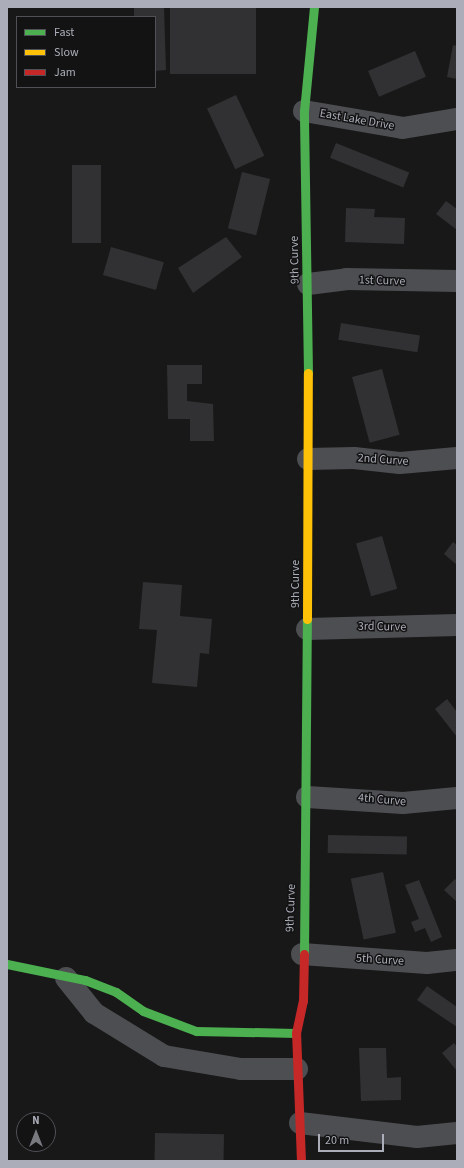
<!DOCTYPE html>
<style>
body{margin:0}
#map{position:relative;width:464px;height:1168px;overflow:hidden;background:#181819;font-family:"Source Sans 3",sans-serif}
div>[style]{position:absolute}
.building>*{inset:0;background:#313133;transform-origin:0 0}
.street>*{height:22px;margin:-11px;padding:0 11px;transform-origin:11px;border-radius:11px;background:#4d4e51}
.fast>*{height:9px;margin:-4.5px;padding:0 4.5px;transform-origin:4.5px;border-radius:4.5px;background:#4caf50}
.slow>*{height:9px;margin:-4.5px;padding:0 4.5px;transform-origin:4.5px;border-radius:4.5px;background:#ffc107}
.jam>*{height:9px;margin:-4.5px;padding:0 4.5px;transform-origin:4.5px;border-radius:4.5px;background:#c62828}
span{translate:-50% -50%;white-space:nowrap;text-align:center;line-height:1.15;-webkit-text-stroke:3px #131314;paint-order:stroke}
.street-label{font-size:12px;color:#abaeb8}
.frame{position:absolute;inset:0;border:8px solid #abaeb8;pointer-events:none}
.legend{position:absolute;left:16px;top:16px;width:140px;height:72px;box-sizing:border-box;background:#131314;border:1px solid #505156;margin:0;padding:5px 7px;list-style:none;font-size:12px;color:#abaeb8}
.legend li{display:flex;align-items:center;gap:8px;height:20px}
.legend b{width:20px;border:1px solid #505156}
.north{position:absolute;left:16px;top:1112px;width:40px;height:40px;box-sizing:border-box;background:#131314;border:1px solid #505156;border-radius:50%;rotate:0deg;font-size:11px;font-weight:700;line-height:16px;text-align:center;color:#abaeb8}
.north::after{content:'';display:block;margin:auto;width:14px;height:18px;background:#787a80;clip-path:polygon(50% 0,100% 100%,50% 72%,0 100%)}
.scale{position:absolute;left:318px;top:1134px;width:66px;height:18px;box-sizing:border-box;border:2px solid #abaeb8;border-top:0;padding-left:5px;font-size:12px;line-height:14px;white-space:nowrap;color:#abaeb8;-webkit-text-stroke:3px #131314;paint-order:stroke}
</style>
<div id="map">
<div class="building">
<div style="clip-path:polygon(134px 7px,164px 7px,166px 70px,155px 71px,155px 17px,134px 17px)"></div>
<div style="left:170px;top:7px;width:86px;height:67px"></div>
<div style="clip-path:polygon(453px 45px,457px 46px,457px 79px,447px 77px)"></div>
<div style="left:415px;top:51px;width:28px;height:51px;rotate:67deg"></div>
<div style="left:236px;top:95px;width:67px;height:32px;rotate:65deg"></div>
<div style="left:336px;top:143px;width:79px;height:16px;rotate:22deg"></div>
<div style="left:72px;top:165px;width:29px;height:78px"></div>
<div style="left:242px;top:172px;width:29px;height:58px;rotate:14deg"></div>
<div style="clip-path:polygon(446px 201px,457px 209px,457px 230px,436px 214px)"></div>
<div style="clip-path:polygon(346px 208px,375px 209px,374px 217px,405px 218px,404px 244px,345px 242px)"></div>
<div style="clip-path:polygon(226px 237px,242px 257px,193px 293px,178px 268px)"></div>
<div style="left:111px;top:247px;width:55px;height:29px;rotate:16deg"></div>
<div style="left:341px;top:323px;width:80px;height:17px;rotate:9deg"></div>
<div style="clip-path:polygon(167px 365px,202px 365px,202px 384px,187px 384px,187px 401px,213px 404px,214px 441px,190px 441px,190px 419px,168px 419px)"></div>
<div style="left:382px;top:369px;width:68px;height:31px;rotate:75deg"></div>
<div style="left:382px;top:536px;width:55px;height:27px;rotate:74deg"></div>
<div style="clip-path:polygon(453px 542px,457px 545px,457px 565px,444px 554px)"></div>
<div style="clip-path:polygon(143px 582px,182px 585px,180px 616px,212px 619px,209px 654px,200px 653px,197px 687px,152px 683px,157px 630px,139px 629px)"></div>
<div style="clip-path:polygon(447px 699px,457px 712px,457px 737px,435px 709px)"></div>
<div style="left:328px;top:835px;width:79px;height:18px;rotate:1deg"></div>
<div style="left:383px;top:872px;width:62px;height:33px;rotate:78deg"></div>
<div style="clip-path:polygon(455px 879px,457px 881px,457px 902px,444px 890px)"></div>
<div style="clip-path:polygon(419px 880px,442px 937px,431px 942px,425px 928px,415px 932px,411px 922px,419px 919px,405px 885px)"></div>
<div style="clip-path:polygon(427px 986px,457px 1007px,457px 1027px,417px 1000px)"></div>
<div style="clip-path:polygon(454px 1043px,457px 1047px,457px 1071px,442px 1053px)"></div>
<div style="clip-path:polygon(359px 1048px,386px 1048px,387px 1078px,401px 1077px,401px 1100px,361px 1101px)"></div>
<div style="left:155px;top:1133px;width:69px;height:28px;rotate:1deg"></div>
</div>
<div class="street">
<div style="left:304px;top:111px;width:100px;rotate:9.7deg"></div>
<div style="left:403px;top:128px;width:55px;rotate:-9.5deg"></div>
<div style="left:308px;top:284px;width:38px;rotate:-7deg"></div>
<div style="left:346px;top:279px;width:111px;rotate:1deg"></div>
<div style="left:308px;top:459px;width:46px;rotate:-1.2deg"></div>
<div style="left:354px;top:458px;width:46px;rotate:6.2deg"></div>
<div style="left:400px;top:463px;width:57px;rotate:-5deg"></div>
<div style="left:307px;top:629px;width:150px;rotate:-1.5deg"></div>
<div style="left:307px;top:797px;width:96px;rotate:3.6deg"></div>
<div style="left:403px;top:803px;width:54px;rotate:-5.3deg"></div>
<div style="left:302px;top:954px;width:125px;rotate:4.1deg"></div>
<div style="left:427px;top:963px;width:30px;rotate:-6deg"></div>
<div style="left:66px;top:978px;width:45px;rotate:51.3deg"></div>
<div style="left:94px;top:1013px;width:82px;rotate:31.6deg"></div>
<div style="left:164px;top:1056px;width:78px;rotate:9.6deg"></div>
<div style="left:241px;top:1069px;width:56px"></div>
<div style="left:300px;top:1123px;width:118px;rotate:6.8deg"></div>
<div style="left:417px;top:1137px;width:40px;rotate:-5.7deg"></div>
</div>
<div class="fast">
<div style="left:308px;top:373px;width:262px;rotate:-90.9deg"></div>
<div style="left:304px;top:111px;width:104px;rotate:-84.5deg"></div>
<div style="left:304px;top:954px;width:335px;rotate:-89.5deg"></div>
<div style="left:7px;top:964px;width:80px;rotate:11.6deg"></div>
<div style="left:85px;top:980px;width:33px;rotate:21deg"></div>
<div style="left:116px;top:992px;width:33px;rotate:35deg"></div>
<div style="left:143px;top:1011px;width:57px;rotate:20.7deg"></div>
<div style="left:196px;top:1031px;width:100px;rotate:1.1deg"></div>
</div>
<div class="slow">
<div style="left:307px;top:619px;width:246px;rotate:-89.8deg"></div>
</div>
<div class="jam">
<div style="left:301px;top:1161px;width:128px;rotate:-92.2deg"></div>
<div style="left:296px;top:1033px;width:33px;rotate:-78deg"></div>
<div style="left:303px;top:1001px;width:47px;rotate:-88.8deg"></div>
</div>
<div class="street-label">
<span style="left:357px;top:120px;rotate:10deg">East Lake Drive</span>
<span style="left:295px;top:260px;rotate:-91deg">9th Curve</span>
<span style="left:382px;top:281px;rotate:2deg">1st Curve</span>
<span style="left:383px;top:460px;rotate:4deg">2nd Curve</span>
<span style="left:296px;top:584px;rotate:-90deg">9th Curve</span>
<span style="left:382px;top:627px;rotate:1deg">3rd Curve</span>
<span style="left:382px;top:800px;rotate:5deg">4th Curve</span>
<span style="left:291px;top:908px;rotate:-88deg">9th Curve</span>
<span style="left:380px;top:960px;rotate:4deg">5th Curve</span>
</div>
<div class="frame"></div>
<ul class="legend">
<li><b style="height:5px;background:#4caf50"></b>Fast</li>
<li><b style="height:5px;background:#ffc107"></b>Slow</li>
<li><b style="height:5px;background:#c62828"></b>Jam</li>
</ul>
<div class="north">N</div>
<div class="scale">20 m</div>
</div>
